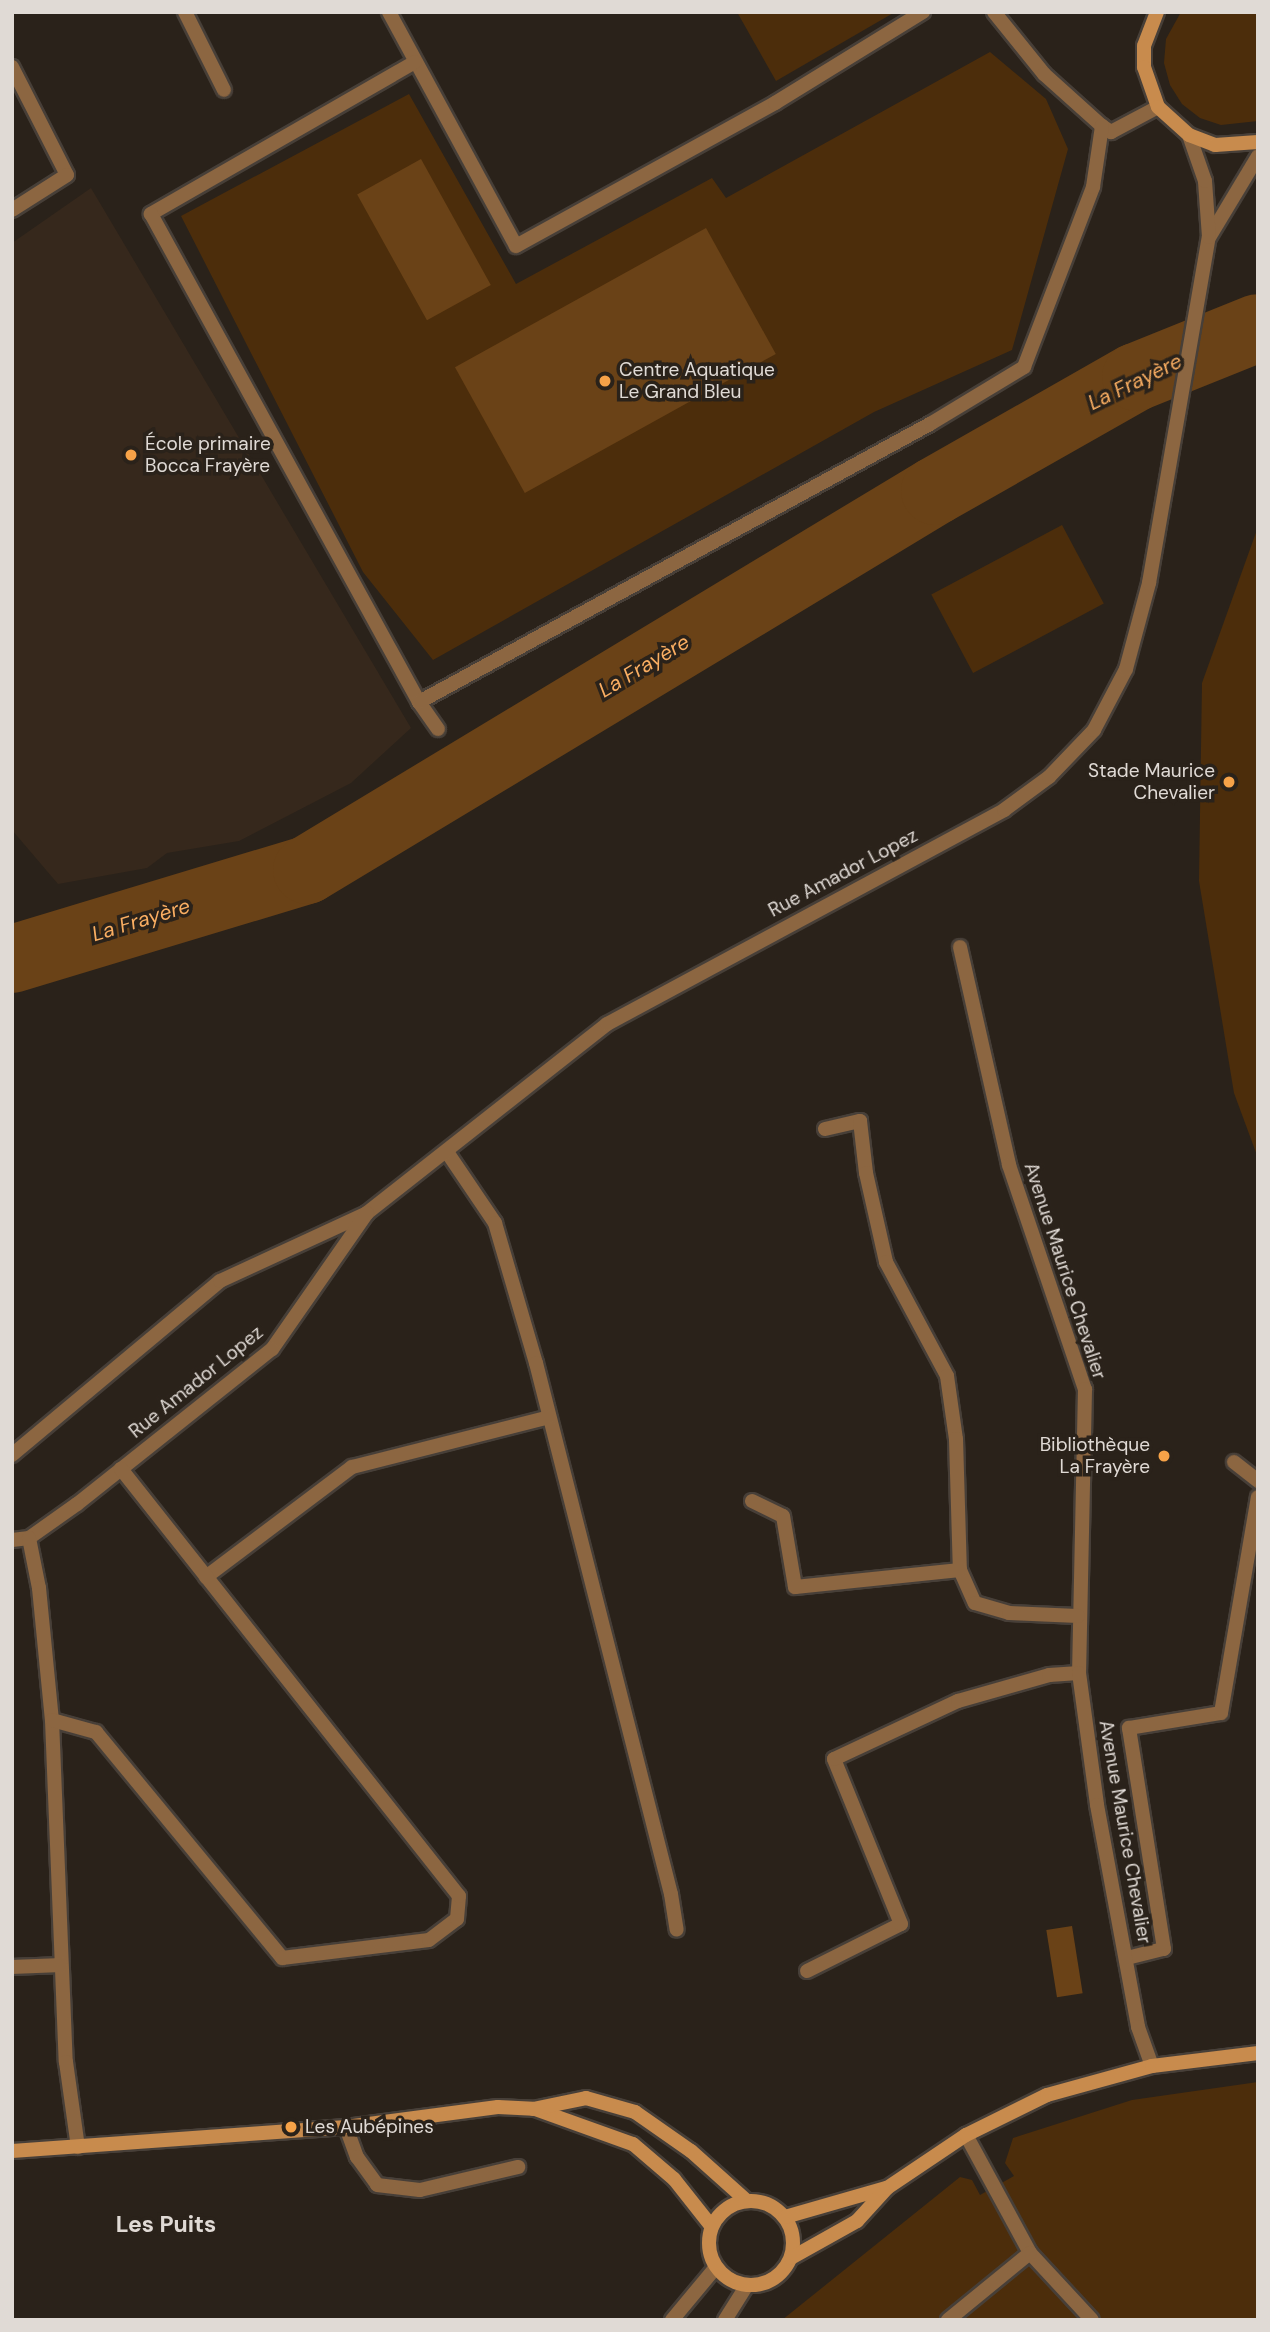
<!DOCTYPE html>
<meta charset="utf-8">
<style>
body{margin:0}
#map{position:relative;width:1270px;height:2332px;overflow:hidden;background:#2a221a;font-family:"DM Sans",sans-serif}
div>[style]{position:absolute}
.built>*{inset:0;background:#36281c}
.green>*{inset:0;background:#4c2d0b;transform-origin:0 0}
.water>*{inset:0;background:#6a4217;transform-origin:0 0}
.river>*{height:68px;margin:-34px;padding:0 34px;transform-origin:34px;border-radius:34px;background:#6a4217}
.roads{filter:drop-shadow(2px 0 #473f38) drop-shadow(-2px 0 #473f38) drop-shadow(0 2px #473f38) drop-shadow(0 -2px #473f38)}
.lane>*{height:14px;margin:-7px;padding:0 7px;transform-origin:7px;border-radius:7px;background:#8c6641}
.street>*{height:14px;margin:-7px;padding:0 7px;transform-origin:7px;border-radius:7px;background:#8c6641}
.secondary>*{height:14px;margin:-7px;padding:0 7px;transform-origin:7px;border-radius:7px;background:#c88b4d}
.secondary>.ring{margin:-7px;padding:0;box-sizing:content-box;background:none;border:14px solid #c88b4d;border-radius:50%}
.dots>*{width:19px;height:19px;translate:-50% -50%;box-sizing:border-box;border:4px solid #2a221a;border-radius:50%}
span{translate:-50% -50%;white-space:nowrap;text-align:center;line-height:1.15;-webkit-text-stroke:7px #2a221a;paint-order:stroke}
.poi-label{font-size:19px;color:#e0dad5}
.left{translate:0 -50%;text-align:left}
.right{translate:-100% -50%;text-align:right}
.street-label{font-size:19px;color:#e0dad5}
.water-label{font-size:21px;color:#faae62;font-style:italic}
.quarter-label{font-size:23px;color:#e0dad5;font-weight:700}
.frame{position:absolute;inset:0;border:14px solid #e0dad5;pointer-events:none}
</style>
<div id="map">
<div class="built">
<div style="clip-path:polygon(91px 188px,411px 728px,351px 783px,239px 841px,167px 853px,147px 868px,58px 884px,12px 830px,12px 243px)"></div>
</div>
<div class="green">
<div style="clip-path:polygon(737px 12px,895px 12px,776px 81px)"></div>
<div style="clip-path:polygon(1181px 12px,1258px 12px,1258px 121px,1221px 125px,1200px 118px,1182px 104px,1170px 85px,1164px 63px,1166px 39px)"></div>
<div style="clip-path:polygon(990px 52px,1046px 99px,1068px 149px,1012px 350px,874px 412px,433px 660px,363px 572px,181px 216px,409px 94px,516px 284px,712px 178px,726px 198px)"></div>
<div style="left:1062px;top:525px;width:89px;height:148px;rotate:62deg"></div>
<div style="clip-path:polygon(1258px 527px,1258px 1158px,1234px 1093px,1199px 881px,1202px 683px)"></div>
<div style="clip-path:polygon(1258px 2082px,1258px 2320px,782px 2320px,960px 2177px,972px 2180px,980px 2195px,1014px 2176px,1005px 2163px,1013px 2138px,1132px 2100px)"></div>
</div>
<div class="water">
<div style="left:421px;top:159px;width:144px;height:73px;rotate:61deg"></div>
<div style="left:706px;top:228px;width:144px;height:287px;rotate:61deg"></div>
<div style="left:1072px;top:1926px;width:68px;height:26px;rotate:81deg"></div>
</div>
<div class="river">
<div style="left:12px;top:959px;width:308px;rotate:-16.8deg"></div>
<div style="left:307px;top:870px;width:734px;rotate:-31.11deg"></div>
<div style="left:935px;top:491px;width:231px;rotate:-29.6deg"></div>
<div style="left:1136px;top:377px;width:131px;rotate:-21.9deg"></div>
</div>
<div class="roads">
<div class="lane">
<div style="left:185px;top:12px;width:87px;rotate:63.4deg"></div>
<div style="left:389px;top:12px;width:266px;rotate:61.5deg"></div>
<div style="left:516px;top:246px;width:296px;rotate:-28.9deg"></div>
<div style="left:775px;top:103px;width:174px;rotate:-31.6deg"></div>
<div style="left:994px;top:12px;width:80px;rotate:51.1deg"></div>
<div style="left:1044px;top:74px;width:78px;rotate:41.9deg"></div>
<div style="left:1102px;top:126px;width:11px;rotate:34deg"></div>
<div style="left:1111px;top:132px;width:53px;rotate:-28deg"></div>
<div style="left:415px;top:62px;width:305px;rotate:150.1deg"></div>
<div style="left:151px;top:214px;width:557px;rotate:61.23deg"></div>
<div style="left:419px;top:702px;width:33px;rotate:55deg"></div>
<div style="left:419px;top:702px;width:582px;rotate:-28.55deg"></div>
<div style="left:930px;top:424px;width:110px;rotate:-31.2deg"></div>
<div style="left:1024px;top:367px;width:193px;rotate:-69deg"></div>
<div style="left:1093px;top:187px;width:62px;rotate:-81.6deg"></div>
<div style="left:1234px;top:1462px;width:31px;rotate:38deg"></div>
<div style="left:1127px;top:1958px;width:38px;rotate:-14deg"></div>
<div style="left:1164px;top:1949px;width:224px;rotate:-99deg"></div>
<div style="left:1129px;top:1728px;width:93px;rotate:-9.3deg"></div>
<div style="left:1221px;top:1713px;width:219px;rotate:-80.3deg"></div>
<div style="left:807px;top:1971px;width:105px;rotate:-26.6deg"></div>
<div style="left:901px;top:1924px;width:178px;rotate:-112.1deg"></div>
<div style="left:834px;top:1759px;width:137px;rotate:-25.1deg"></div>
<div style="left:958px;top:1701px;width:95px;rotate:-15.9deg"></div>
<div style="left:1049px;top:1675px;width:30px;rotate:-4deg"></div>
<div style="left:346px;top:2127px;width:32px;rotate:70deg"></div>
<div style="left:357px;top:2157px;width:34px;rotate:54deg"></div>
<div style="left:377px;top:2185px;width:43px;rotate:6.6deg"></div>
<div style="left:420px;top:2190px;width:101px;rotate:-13.2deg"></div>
<div style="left:966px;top:2135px;width:134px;rotate:61.5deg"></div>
<div style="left:1030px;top:2253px;width:91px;rotate:47.2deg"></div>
<div style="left:948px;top:2320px;width:106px;rotate:-39.3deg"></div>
</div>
<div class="street">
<div style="left:12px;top:67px;width:121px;rotate:63deg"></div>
<div style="left:67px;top:175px;width:65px;rotate:147.5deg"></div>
<div style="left:1210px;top:236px;width:93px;rotate:-59deg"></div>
<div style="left:960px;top:947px;width:223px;rotate:77.3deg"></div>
<div style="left:1009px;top:1165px;width:237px;rotate:71.3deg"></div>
<div style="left:1085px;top:1389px;width:284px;rotate:91.2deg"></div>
<div style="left:1079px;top:1673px;width:133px;rotate:82.2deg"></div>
<div style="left:1097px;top:1805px;width:226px;rotate:79.5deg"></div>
<div style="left:1138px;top:2027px;width:41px;rotate:70.3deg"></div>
<div style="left:825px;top:1129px;width:36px;rotate:-13deg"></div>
<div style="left:860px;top:1121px;width:52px;rotate:83.4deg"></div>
<div style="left:866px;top:1173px;width:91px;rotate:77.3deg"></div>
<div style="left:886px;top:1262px;width:129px;rotate:61.8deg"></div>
<div style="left:947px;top:1376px;width:64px;rotate:81.9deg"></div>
<div style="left:956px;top:1439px;width:131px;rotate:88.3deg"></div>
<div style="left:960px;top:1570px;width:36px;rotate:66deg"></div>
<div style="left:975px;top:1603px;width:35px;rotate:16deg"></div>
<div style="left:1009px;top:1613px;width:69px;rotate:2.5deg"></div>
<div style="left:447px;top:1152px;width:86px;rotate:55.9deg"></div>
<div style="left:495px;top:1223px;width:146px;rotate:73.7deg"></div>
<div style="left:536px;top:1363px;width:548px;rotate:75.74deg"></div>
<div style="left:671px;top:1894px;width:36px;rotate:81deg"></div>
<div style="left:367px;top:1213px;width:305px;rotate:-38.2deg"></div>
<div style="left:607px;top:1024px;width:451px;rotate:-28.3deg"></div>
<div style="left:1004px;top:810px;width:56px;rotate:-36.3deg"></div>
<div style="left:1049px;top:777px;width:65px;rotate:-46.2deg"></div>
<div style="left:1094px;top:730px;width:69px;rotate:-62.3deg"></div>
<div style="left:1126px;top:669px;width:89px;rotate:-75deg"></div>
<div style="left:1149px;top:583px;width:351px;rotate:-80.2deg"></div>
<div style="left:1209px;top:237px;width:56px;rotate:-94.1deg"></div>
<div style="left:1205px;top:181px;width:49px;rotate:-109.2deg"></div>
<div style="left:12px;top:1455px;width:271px;rotate:-39.9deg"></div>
<div style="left:220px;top:1281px;width:162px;rotate:-24.8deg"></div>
<div style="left:367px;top:1213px;width:166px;rotate:124.9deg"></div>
<div style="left:272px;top:1349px;width:249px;rotate:141.5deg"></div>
<div style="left:77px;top:1504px;width:59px;rotate:144.7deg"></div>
<div style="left:29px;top:1538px;width:17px;rotate:173deg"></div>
<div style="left:752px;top:1501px;width:34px;rotate:26deg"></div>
<div style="left:783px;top:1516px;width:72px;rotate:80.4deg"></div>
<div style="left:795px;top:1587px;width:166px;rotate:-5.9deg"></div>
<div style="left:29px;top:1538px;width:51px;rotate:78.7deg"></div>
<div style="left:39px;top:1588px;width:133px;rotate:84.4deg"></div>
<div style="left:52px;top:1720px;width:342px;rotate:87.7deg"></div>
<div style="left:66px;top:2062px;width:86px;rotate:82deg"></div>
<div style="left:206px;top:1577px;width:183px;rotate:-37deg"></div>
<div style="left:352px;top:1467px;width:203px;rotate:-14.2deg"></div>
<div style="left:52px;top:1720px;width:46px;rotate:15.3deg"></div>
<div style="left:96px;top:1732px;width:293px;rotate:50.5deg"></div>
<div style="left:282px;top:1958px;width:148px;rotate:-7deg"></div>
<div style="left:429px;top:1940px;width:35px;rotate:-37deg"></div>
<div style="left:457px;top:1919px;width:23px;rotate:-85deg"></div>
<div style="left:459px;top:1896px;width:545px;rotate:-128.36deg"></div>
<div style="left:12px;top:1967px;width:49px;rotate:-2.3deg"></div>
<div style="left:672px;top:2320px;width:69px;rotate:-50.3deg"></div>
<div style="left:725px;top:2320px;width:41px;rotate:-57.8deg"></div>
</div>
<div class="secondary">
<div style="left:1157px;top:12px;width:36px;rotate:111deg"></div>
<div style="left:1144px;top:46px;width:21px;rotate:90deg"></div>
<div style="left:1144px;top:67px;width:42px;rotate:70.7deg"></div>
<div style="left:1158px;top:107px;width:42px;rotate:42.1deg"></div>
<div style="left:1189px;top:135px;width:28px;rotate:21deg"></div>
<div style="left:1215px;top:145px;width:43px;rotate:-4deg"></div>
<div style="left:535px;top:2109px;width:104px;rotate:19.7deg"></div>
<div style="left:633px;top:2144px;width:54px;rotate:40.5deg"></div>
<div style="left:674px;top:2179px;width:61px;rotate:51.6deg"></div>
<div style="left:12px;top:2151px;width:335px;rotate:-4.1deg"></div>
<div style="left:346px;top:2127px;width:153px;rotate:-7.5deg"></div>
<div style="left:498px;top:2107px;width:35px;rotate:3deg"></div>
<div style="left:533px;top:2109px;width:54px;rotate:-11.7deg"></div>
<div style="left:586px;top:2098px;width:51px;rotate:15.9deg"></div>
<div style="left:635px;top:2112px;width:68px;rotate:34.9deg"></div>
<div style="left:691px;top:2151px;width:75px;rotate:41.8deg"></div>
<div class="ring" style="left:709px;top:2201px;width:70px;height:70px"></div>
<div style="left:785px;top:2217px;width:105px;rotate:-16deg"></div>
<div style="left:791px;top:2258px;width:76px;rotate:-29.3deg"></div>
<div style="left:857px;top:2221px;width:45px;rotate:-47.7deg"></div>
<div style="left:887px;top:2188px;width:95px;rotate:-33.9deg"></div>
<div style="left:966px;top:2135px;width:90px;rotate:-26.3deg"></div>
<div style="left:1047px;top:2095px;width:109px;rotate:-15.4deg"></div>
<div style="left:1152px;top:2066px;width:107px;rotate:-7deg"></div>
</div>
</div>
<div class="dots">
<div style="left:605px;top:381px;background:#f6a248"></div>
<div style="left:131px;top:455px;background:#f6a248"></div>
<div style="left:1229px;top:782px;background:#f6a248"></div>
<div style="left:1164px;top:1456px;background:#f6a248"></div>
<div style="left:291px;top:2127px;background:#f6a248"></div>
</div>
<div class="poi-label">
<span class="left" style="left:619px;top:381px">Centre Aquatique<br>Le Grand Bleu</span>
<span class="left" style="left:145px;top:455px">École primaire<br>Bocca Frayère</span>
<span class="right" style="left:1215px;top:782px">Stade Maurice<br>Chevalier</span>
<span class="right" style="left:1150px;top:1456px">Bibliothèque<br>La Frayère</span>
<span class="left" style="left:305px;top:2127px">Les Aubépines</span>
</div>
<div class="street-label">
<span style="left:843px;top:873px;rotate:-28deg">Rue Amador Lopez</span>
<span style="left:1065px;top:1271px;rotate:72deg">Avenue Maurice Chevalier</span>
<span style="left:196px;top:1382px;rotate:-39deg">Rue Amador Lopez</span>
<span style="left:1125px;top:1832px;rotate:80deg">Avenue Maurice Chevalier</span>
</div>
<div class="water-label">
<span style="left:1135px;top:382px;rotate:-26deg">La Frayère</span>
<span style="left:644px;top:666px;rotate:-31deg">La Frayère</span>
<span style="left:141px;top:920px;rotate:-17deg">La Frayère</span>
</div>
<div class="quarter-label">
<span style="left:166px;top:2224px">Les Puits</span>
</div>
<div class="frame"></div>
</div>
